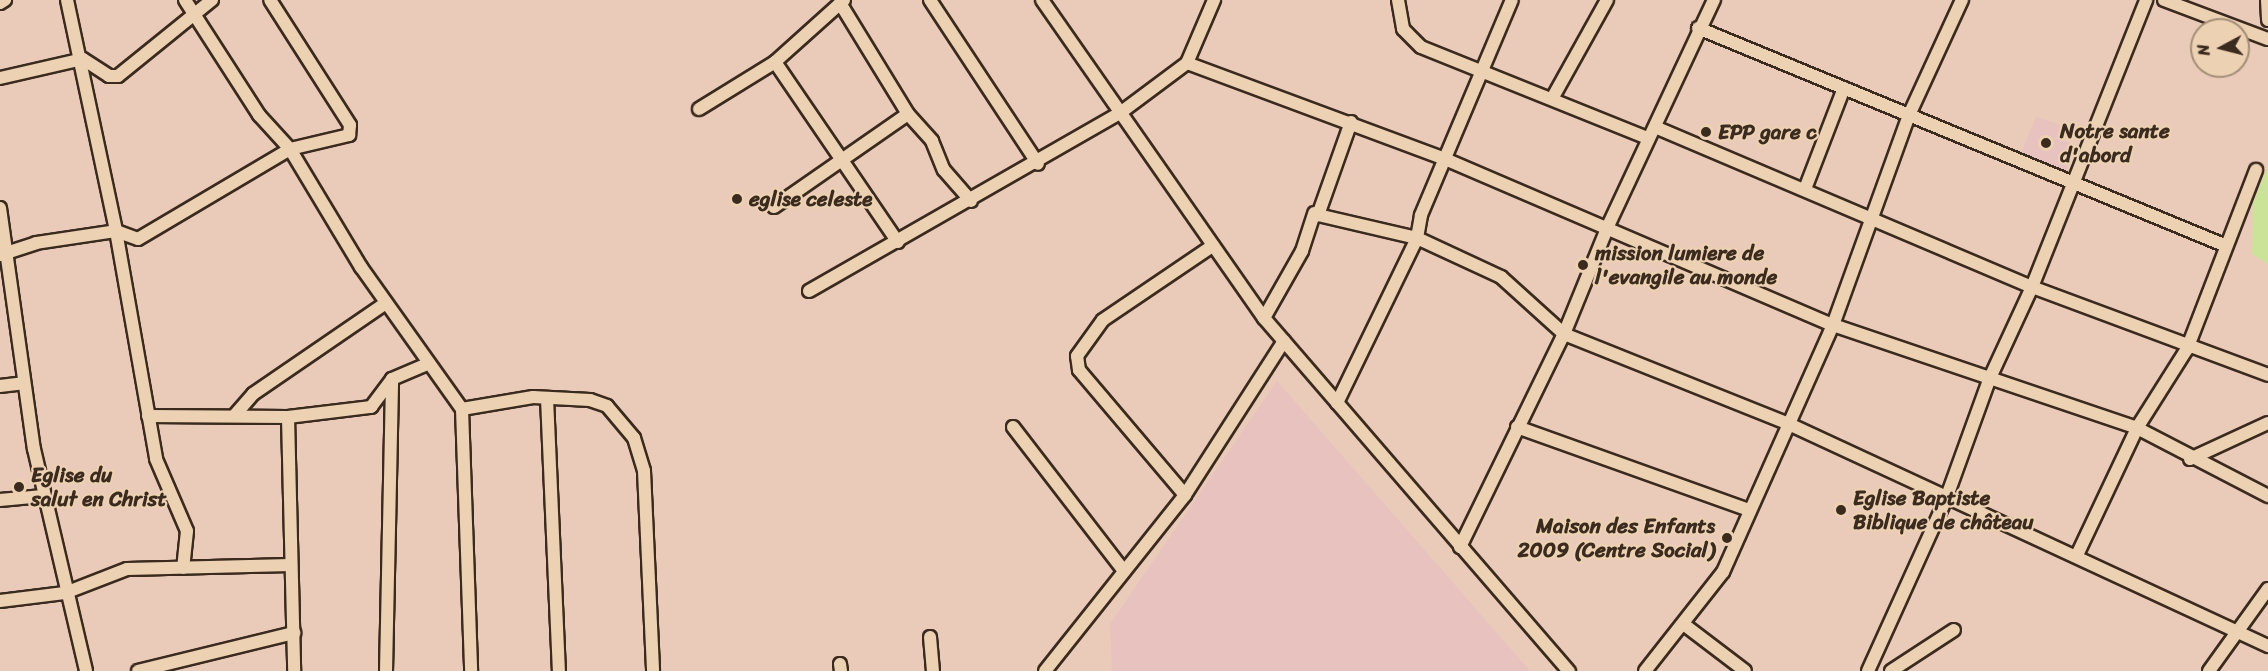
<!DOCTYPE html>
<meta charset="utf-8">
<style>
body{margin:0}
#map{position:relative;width:2268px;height:671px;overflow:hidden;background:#eacab8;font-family:Sriracha,sans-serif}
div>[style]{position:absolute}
.built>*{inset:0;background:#e8c2bf}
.green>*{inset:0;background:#cae399}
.roads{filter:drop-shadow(2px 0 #3b2a1e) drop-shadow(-2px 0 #3b2a1e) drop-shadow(0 2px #3b2a1e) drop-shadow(0 -2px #3b2a1e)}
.minor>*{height:12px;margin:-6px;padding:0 6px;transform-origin:6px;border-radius:6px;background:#ecd1b3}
.dots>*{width:16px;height:16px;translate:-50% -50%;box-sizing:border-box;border:3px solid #ecd1b3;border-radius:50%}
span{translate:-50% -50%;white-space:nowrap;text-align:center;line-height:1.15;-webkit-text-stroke:4.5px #ecd1b3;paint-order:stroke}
.poi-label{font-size:21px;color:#3b2a1e;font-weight:700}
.left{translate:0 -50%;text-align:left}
.right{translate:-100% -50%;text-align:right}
.north{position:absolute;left:2190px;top:18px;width:60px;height:60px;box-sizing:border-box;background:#ecd1b3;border:2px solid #a58e77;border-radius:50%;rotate:263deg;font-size:16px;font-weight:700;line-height:24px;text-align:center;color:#3b2a1e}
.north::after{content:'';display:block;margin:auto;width:21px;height:27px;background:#3b2a1e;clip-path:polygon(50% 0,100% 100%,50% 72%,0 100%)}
</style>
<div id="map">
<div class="built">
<div style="clip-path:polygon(2036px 117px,2063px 126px,2059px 139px,2077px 146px,2066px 171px,2021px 153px)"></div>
<div style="clip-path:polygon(1277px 381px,1530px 671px,1112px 671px,1110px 624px)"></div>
</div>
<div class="green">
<div style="clip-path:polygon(2268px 166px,2268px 264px,2252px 254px,2253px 203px)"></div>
</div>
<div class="roads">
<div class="minor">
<div style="left:67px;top:0;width:236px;rotate:78deg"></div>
<div style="left:116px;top:231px;width:23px;rotate:20deg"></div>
<div style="left:138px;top:239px;width:177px;rotate:-30.6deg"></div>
<div style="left:290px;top:149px;width:61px;rotate:-13.3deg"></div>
<div style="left:349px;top:135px;width:10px;rotate:-84deg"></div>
<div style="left:350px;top:125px;width:148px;rotate:-122.6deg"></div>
<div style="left:185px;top:0;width:137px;rotate:57.2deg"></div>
<div style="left:259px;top:115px;width:46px;rotate:47.6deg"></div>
<div style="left:290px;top:149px;width:138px;rotate:59deg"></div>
<div style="left:361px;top:267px;width:174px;rotate:54.6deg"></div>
<div style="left:462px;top:409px;width:262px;rotate:88deg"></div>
<div style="left:844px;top:0;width:93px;rotate:138.1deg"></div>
<div style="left:775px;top:62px;width:218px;rotate:55.7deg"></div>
<div style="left:930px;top:0;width:196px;rotate:56.6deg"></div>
<div style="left:1042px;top:0;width:388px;rotate:55.1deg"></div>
<div style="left:1264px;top:318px;width:467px;rotate:49.2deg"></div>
<div style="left:1398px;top:0;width:29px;rotate:80deg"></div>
<div style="left:1403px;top:29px;width:25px;rotate:45deg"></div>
<div style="left:1421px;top:47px;width:244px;rotate:21.9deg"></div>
<div style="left:2164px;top:0;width:111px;rotate:20.6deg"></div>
<div style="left:2267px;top:0;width:20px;rotate:87deg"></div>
<div style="left:0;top:3px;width:6px;rotate:-31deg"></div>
<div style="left:840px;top:3px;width:130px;rotate:58.5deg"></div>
<div style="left:908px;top:114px;width:36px;rotate:48deg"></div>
<div style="left:932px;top:141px;width:31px;rotate:68deg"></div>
<div style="left:944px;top:170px;width:41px;rotate:48.9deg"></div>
<div style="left:1698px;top:28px;width:569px;rotate:22.42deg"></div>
<div style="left:83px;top:59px;width:31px;rotate:33deg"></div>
<div style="left:109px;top:76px;width:9px"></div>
<div style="left:118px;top:76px;width:121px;rotate:-39deg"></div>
<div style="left:1187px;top:63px;width:275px;rotate:20.4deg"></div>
<div style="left:1445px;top:159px;width:422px;rotate:23.2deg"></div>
<div style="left:1833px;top:325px;width:321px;rotate:18.7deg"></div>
<div style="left:2137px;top:428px;width:148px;rotate:27.4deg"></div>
<div style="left:0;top:78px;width:85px;rotate:-12.9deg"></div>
<div style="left:1553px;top:97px;width:111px;rotate:-60.9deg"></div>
<div style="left:699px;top:109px;width:89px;rotate:-31.7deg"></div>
<div style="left:1351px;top:122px;width:99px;rotate:109.5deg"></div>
<div style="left:1318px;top:215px;width:102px;rotate:13.1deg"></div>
<div style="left:1417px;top:238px;width:93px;rotate:24.9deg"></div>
<div style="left:1501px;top:277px;width:85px;rotate:42.1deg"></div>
<div style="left:1564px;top:334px;width:245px;rotate:21.8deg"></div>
<div style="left:1791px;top:425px;width:526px;rotate:24.86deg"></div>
<div style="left:1655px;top:127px;width:410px;rotate:23deg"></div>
<div style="left:2032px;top:287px;width:252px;rotate:20.4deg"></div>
<div style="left:1805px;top:189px;width:108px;rotate:-68.9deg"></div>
<div style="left:774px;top:207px;width:163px;rotate:-34.8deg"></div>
<div style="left:0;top:208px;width:243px;rotate:82deg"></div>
<div style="left:34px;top:449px;width:228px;rotate:76.8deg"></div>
<div style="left:0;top:255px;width:38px;rotate:-18deg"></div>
<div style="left:36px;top:243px;width:81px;rotate:-8.5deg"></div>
<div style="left:116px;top:231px;width:231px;rotate:80deg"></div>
<div style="left:156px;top:459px;width:78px;rotate:66.7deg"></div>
<div style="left:187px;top:531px;width:37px;rotate:96deg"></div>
<div style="left:809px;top:291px;width:358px;rotate:-29.8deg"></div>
<div style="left:1120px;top:113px;width:84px;rotate:-36.7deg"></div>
<div style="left:1187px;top:63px;width:69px;rotate:-66.8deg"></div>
<div style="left:1264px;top:318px;width:77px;rotate:-60.4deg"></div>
<div style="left:1302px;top:251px;width:40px;rotate:-72deg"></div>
<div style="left:0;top:386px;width:23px;rotate:-7deg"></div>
<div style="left:547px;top:398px;width:273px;rotate:87.5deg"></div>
<div style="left:1337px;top:403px;width:183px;rotate:-64.1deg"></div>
<div style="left:1417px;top:238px;width:23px;rotate:-80deg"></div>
<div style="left:1421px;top:215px;width:233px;rotate:-67.1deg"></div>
<div style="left:462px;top:409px;width:72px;rotate:-9.6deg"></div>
<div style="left:533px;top:397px;width:57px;rotate:3deg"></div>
<div style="left:590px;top:400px;width:18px;rotate:19deg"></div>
<div style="left:607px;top:406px;width:42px;rotate:49.8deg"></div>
<div style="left:634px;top:438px;width:34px;rotate:73deg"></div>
<div style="left:644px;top:471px;width:200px;rotate:87.4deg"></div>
<div style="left:148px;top:416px;width:140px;rotate:0.4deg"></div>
<div style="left:288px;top:417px;width:84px;rotate:-6.9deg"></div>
<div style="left:371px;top:407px;width:35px;rotate:-53deg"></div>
<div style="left:392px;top:379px;width:39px;rotate:-23deg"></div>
<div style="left:234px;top:416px;width:29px;rotate:-49deg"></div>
<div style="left:253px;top:394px;width:161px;rotate:-34.4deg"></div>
<div style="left:288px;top:417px;width:254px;rotate:88.6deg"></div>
<div style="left:1013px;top:427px;width:182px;rotate:52.4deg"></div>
<div style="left:1517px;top:427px;width:246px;rotate:19.7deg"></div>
<div style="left:2190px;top:459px;width:86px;rotate:-24.8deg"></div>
<div style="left:1185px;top:495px;width:164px;rotate:-130.3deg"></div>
<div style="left:1079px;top:370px;width:14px;rotate:-98deg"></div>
<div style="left:1077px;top:356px;width:44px;rotate:-54.2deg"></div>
<div style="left:1103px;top:320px;width:130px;rotate:-34.1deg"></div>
<div style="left:0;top:500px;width:43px;rotate:-5.3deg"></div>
<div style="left:1460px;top:547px;width:237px;rotate:-64deg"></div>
<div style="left:1564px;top:334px;width:117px;rotate:-67.8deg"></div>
<div style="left:1608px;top:226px;width:250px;rotate:-64.9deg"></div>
<div style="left:2078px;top:553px;width:138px;rotate:-64.7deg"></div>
<div style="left:2137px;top:428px;width:93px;rotate:-57.7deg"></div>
<div style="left:2187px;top:349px;width:192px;rotate:-68.9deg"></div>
<div style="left:0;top:601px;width:65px;rotate:-7deg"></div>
<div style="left:65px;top:593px;width:66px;rotate:-21.2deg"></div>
<div style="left:127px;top:569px;width:164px;rotate:-1.4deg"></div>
<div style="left:1686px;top:626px;width:74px;rotate:37.3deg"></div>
<div style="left:930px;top:637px;width:34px;rotate:85deg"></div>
<div style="left:840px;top:664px;width:7px;rotate:82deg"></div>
<div style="left:138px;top:671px;width:161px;rotate:-13.7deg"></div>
<div style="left:386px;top:671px;width:292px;rotate:-88.8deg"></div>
<div style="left:1045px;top:671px;width:225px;rotate:-51.5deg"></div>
<div style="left:1185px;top:495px;width:183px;rotate:-57.3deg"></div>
<div style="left:1645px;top:671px;width:126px;rotate:-51.8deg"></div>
<div style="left:1723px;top:572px;width:270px;rotate:-66deg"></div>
<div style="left:1833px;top:325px;width:223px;rotate:-70.1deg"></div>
<div style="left:1909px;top:115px;width:127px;rotate:-65.3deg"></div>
<div style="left:1868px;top:671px;width:189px;rotate:-65.6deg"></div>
<div style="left:1946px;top:499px;width:127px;rotate:-70.1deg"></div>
<div style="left:1989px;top:380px;width:102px;rotate:-65.2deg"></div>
<div style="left:2032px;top:287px;width:309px;rotate:-68.3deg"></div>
<div style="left:1891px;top:671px;width:75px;rotate:-33.1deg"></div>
<div style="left:2209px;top:671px;width:101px;rotate:-54.3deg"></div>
</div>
</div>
<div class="dots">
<div style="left:1706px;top:132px;background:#3b2a1e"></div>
<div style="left:2046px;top:143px;background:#3b2a1e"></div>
<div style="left:737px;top:199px;background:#3b2a1e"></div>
<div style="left:1583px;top:265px;background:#3b2a1e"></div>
<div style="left:19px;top:487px;background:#3b2a1e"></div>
<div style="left:1841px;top:510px;background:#3b2a1e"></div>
<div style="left:1727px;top:538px;background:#3b2a1e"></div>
</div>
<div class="poi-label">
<span class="left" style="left:2060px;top:143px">Notre sante<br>d'abord</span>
<span class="left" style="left:1718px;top:132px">EPP gare c</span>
<span class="left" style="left:749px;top:199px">eglise celeste</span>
<span class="left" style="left:1595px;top:265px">mission lumiere de<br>l'evangile au monde</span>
<span class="left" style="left:31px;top:487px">Eglise du<br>salut en Christ</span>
<span class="left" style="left:1853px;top:510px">Eglise Baptiste<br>Biblique de château</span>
<span class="right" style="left:1715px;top:538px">Maison des Enfants<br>2009 (Centre Social)</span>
</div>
<div class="north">N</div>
</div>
